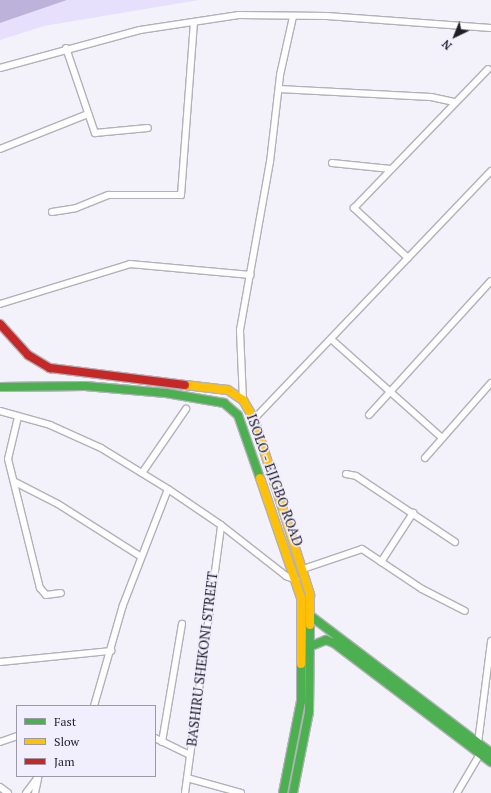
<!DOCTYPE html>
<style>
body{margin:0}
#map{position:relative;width:491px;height:793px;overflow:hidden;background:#f3f2fa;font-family:"PT Serif",serif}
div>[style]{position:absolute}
.green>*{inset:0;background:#e6e0fc}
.water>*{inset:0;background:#bcb2da}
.roads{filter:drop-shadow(1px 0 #b2b1b9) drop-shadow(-1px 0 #b2b1b9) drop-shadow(0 1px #b2b1b9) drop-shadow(0 -1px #b2b1b9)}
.street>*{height:6px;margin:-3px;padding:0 3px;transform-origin:3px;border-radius:3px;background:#fdfdfe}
.fast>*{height:8px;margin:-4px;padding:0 4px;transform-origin:4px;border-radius:4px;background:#4caf50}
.slow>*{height:8px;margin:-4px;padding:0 4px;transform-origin:4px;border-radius:4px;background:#ffc107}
.jam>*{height:8px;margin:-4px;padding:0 4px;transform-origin:4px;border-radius:4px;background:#c62828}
span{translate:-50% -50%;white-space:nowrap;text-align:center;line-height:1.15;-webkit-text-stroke:3.5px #f1eefe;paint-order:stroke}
.street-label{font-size:14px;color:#201d27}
.legend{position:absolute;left:16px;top:705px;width:140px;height:72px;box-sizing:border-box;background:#f1eefe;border:1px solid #9d9aa8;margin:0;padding:5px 7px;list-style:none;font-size:12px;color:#201d27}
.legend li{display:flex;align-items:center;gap:8px;height:20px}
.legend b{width:20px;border:1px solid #9d9aa8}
.north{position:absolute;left:435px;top:16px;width:40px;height:40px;-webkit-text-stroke:3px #f1eefe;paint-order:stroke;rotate:223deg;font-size:11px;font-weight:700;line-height:16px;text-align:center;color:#201d27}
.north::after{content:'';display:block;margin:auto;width:14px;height:18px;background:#201d27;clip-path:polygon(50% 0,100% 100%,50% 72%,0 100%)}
</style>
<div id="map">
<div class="green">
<div style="clip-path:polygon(67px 0,199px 0,44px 26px,0 40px,0 23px)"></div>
</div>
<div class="water">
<div style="clip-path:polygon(0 0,67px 0,0 23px)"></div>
</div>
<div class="roads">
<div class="street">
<div style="left:66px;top:48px;width:90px;rotate:71.2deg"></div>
<div style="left:95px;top:133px;width:53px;rotate:-5.4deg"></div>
<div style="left:0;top:68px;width:145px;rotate:-15.2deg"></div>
<div style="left:140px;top:30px;width:100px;rotate:-8.6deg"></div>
<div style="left:239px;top:15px;width:88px;rotate:0.7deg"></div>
<div style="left:327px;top:16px;width:164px;rotate:4.2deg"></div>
<div style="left:279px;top:89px;width:152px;rotate:3deg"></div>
<div style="left:431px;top:97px;width:25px;rotate:12deg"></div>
<div style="left:0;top:149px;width:95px;rotate:-21.7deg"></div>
<div style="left:332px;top:163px;width:59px;rotate:5.8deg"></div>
<div style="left:52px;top:212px;width:24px;rotate:-9deg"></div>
<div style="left:76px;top:208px;width:35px;rotate:-22deg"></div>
<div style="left:109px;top:195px;width:72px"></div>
<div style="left:181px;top:195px;width:173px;rotate:-85.7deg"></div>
<div style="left:408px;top:258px;width:74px;rotate:-137.2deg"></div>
<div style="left:354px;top:208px;width:193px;rotate:-46deg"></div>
<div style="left:0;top:304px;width:136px;rotate:-17.1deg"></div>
<div style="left:130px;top:264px;width:121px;rotate:5.2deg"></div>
<div style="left:331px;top:339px;width:149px;rotate:41.7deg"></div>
<div style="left:243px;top:400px;width:70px;rotate:-92.5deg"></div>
<div style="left:240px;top:330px;width:171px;rotate:-79.9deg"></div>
<div style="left:270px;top:162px;width:88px;rotate:-83.4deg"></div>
<div style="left:280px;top:75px;width:59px;rotate:-77.4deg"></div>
<div style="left:0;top:411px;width:52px;rotate:15.6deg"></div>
<div style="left:50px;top:425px;width:56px;rotate:24.3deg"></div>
<div style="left:101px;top:448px;width:79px;rotate:31.5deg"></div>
<div style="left:168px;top:489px;width:64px;rotate:34.2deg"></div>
<div style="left:221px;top:525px;width:83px;rotate:38.1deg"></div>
<div style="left:286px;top:576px;width:11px;rotate:22deg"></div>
<div style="left:369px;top:415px;width:181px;rotate:-47.7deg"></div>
<div style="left:18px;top:417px;width:43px;rotate:103.4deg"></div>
<div style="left:8px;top:459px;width:133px;rotate:76.1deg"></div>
<div style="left:40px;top:588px;width:9px;rotate:49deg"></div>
<div style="left:46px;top:595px;width:15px;rotate:-8deg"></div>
<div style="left:254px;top:419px;width:343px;rotate:-46.3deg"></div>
<div style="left:425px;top:458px;width:100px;rotate:-48.7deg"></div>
<div style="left:142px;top:473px;width:78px;rotate:-55.5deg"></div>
<div style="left:346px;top:474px;width:10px;rotate:11deg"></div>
<div style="left:356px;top:476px;width:119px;rotate:33.7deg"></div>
<div style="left:15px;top:482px;width:48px;rotate:27.1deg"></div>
<div style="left:58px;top:504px;width:97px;rotate:32.4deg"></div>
<div style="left:381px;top:562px;width:59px;rotate:-56.9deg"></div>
<div style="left:303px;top:569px;width:62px;rotate:-18.7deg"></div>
<div style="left:362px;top:549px;width:72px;rotate:33.7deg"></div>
<div style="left:422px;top:589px;width:48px;rotate:27.1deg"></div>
<div style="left:0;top:662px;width:112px;rotate:-5.7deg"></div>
<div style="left:94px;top:706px;width:105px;rotate:-74deg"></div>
<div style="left:123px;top:605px;width:124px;rotate:-68.8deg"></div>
<div style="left:155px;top:738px;width:39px;rotate:26deg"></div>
<div style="left:0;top:742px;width:18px;rotate:-19deg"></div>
<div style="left:162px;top:742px;width:120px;rotate:-80.4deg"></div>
<div style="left:478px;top:743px;width:103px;rotate:-82.7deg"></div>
<div style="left:187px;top:778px;width:56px;rotate:15.5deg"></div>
<div style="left:0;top:787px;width:10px;rotate:37deg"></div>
<div style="left:26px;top:793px;width:21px;rotate:-53deg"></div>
<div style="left:35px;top:793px;width:14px;rotate:-78deg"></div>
<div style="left:185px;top:793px;width:270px;rotate:-82.3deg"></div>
<div style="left:457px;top:793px;width:45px;rotate:-59.5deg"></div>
</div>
<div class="fast">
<div style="left:0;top:387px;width:85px;rotate:-0.7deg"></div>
<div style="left:85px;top:386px;width:81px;rotate:4.9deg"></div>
<div style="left:166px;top:393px;width:59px;rotate:9.8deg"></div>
<div style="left:224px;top:403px;width:18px;rotate:41deg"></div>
<div style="left:238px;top:415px;width:67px;rotate:70.8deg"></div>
<div style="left:312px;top:617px;width:225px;rotate:37.2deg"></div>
<div style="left:311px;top:646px;width:16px;rotate:-22deg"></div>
<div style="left:326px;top:640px;width:9px;rotate:21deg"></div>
<div style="left:334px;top:643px;width:197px;rotate:37.2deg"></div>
<div style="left:283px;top:793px;width:94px;rotate:-78.9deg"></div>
<div style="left:301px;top:701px;width:37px;rotate:-90deg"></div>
<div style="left:293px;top:793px;width:83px;rotate:-78.8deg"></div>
<div style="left:309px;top:712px;width:87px;rotate:-89.3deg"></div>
</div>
<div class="slow">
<div style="left:185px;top:385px;width:43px;rotate:6.6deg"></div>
<div style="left:228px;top:390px;width:18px;rotate:34deg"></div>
<div style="left:243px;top:400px;width:22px;rotate:60deg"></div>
<div style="left:254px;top:419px;width:185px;rotate:72.3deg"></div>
<div style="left:310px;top:595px;width:30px;rotate:90deg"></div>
<div style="left:260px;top:478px;width:127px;rotate:71.1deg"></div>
<div style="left:301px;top:598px;width:66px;rotate:90deg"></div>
</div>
<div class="jam">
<div style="left:0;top:324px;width:42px;rotate:47.9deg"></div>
<div style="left:28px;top:355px;width:26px;rotate:31deg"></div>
<div style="left:50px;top:368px;width:136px;rotate:7.2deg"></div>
</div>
</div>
<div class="street-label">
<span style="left:275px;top:480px;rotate:70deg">ISOLO - EJIGBO ROAD</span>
<span style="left:202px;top:659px;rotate:-83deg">BASHIRU SHEKONI STREET</span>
</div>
<ul class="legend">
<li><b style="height:5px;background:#4caf50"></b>Fast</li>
<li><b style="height:5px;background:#ffc107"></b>Slow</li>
<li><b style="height:5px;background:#c62828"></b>Jam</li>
</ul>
<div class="north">N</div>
</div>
